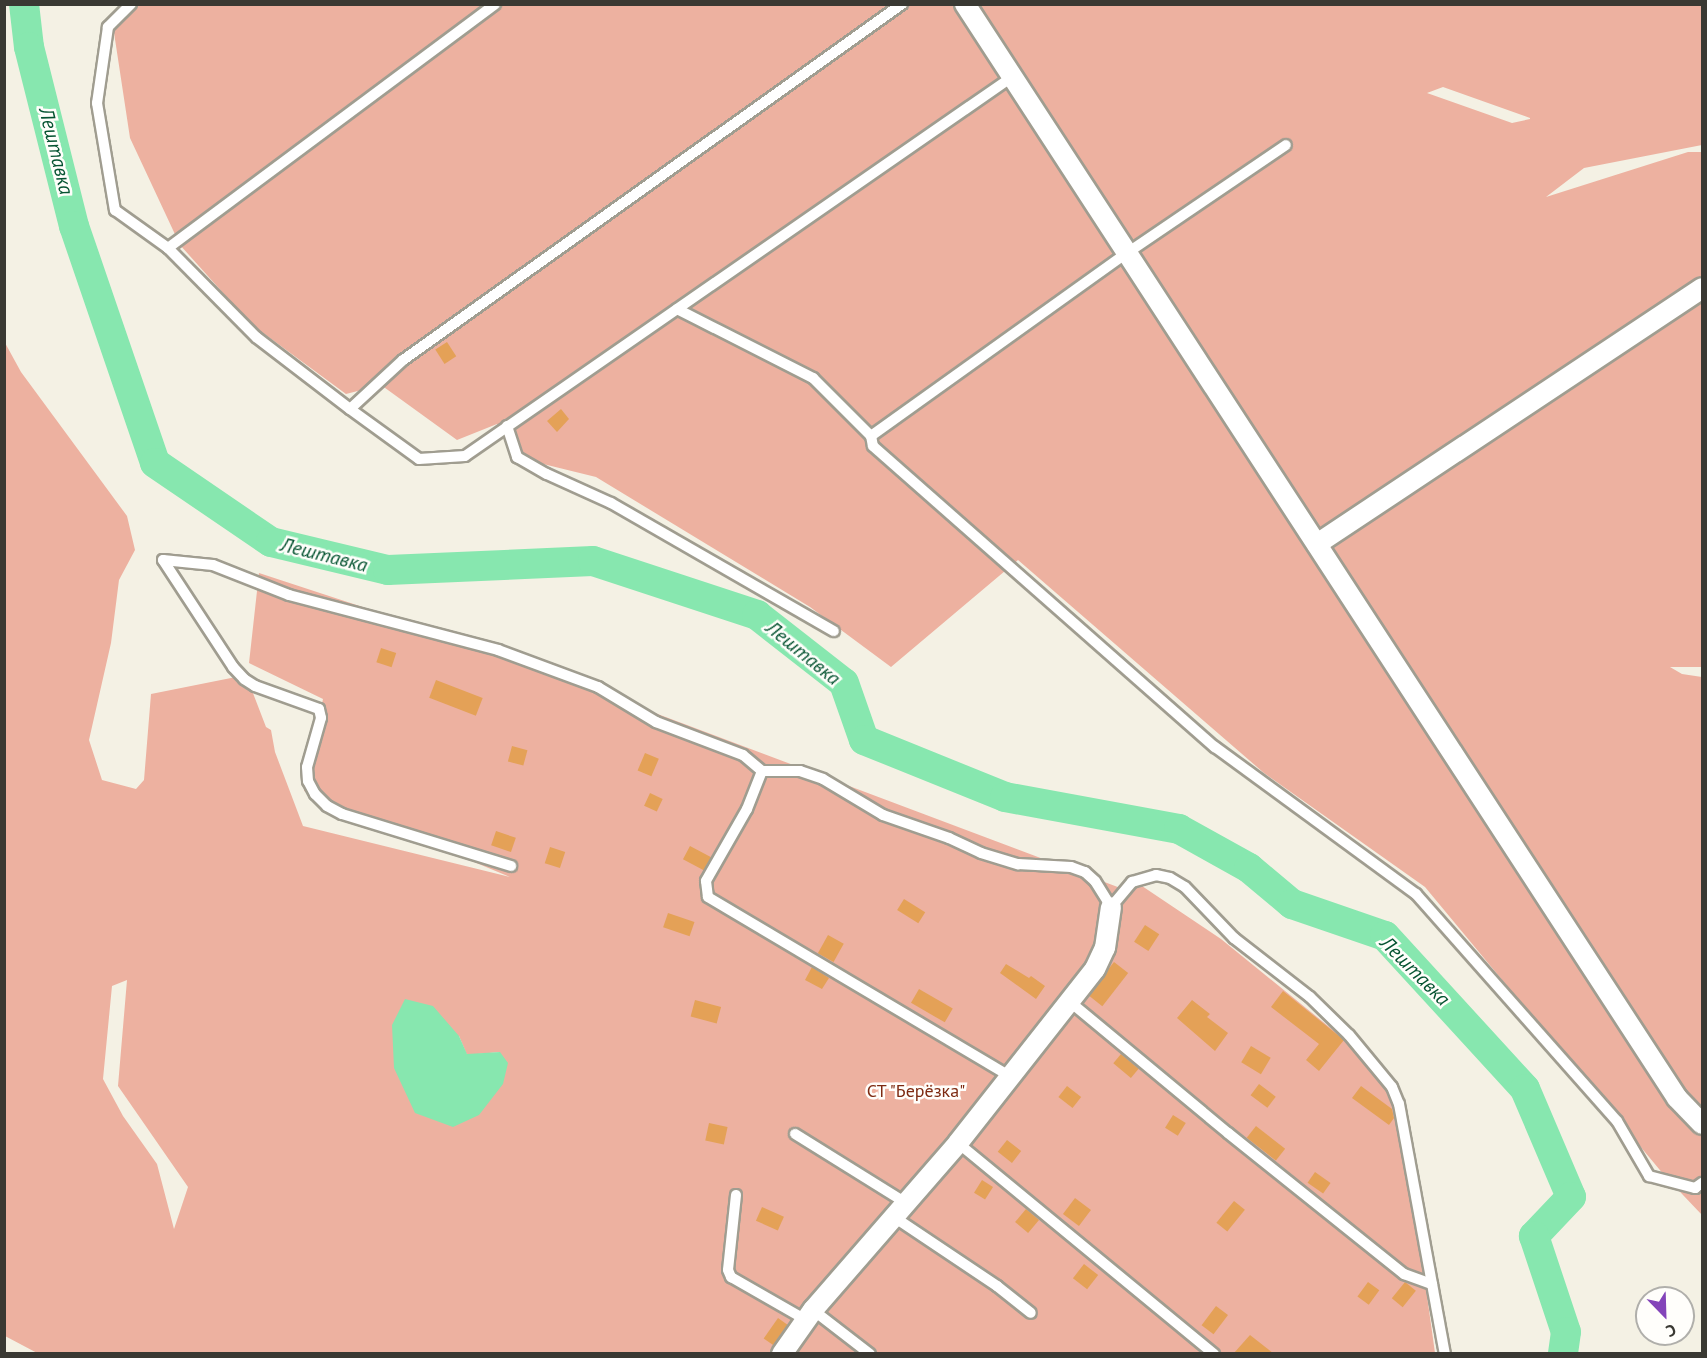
<!DOCTYPE html>
<meta charset="utf-8">
<style>
body{margin:0}
#map{position:relative;width:1707px;height:1358px;overflow:hidden;background:#f4f1e4;font-family:"PT Sans",sans-serif}
div>[style]{position:absolute}
.green>*{inset:0;background:#edb1a0}
.water>*{inset:0;background:#87e7af}
.river>*{height:30px;margin:-15px;padding:0 15px;transform-origin:15px;border-radius:15px;background:#87e7af}
.building>*{inset:0;background:#e4a157;transform-origin:0 0}
.roads{filter:drop-shadow(2px 0 #a09d90) drop-shadow(-2px 0 #a09d90) drop-shadow(0 2px #a09d90) drop-shadow(0 -2px #a09d90)}
.service>*{height:10px;margin:-5px;padding:0 5px;transform-origin:5px;border-radius:5px;background:#fff}
.minor>*{height:20px;margin:-10px;padding:0 10px;transform-origin:10px;border-radius:10px;background:#fff}
span{translate:-50% -50%;white-space:nowrap;text-align:center;line-height:1.15;-webkit-text-stroke:5px #fffefb;paint-order:stroke}
.park-label{font-size:18px;color:#7d2a11}
.water-label{font-size:20px;color:#055331;font-style:italic}
.frame{position:absolute;inset:0;border:6px solid #3a3933;pointer-events:none}
.north{position:absolute;left:1635px;top:1286px;width:60px;height:60px;box-sizing:border-box;background:#fffefb;border:2px solid #b0afab;border-radius:50%;rotate:157deg;font-size:16px;font-weight:700;line-height:24px;text-align:center;color:#3a3933}
.north::after{content:'';display:block;margin:auto;width:21px;height:27px;background:#8344b9;clip-path:polygon(50% 0,100% 100%,50% 72%,0 100%)}
</style>
<div id="map">
<div class="green">
<div style="clip-path:polygon(evenodd,131px 4px,1702px 5px,1702px 145px,1584px 168px,1546px 197px,1688px 152px,1702px 152px,1702px 667px,1670px 667px,1682px 674px,1702px 677px,1702px 1215px,1664px 1175px,1425px 887px,1264px 773px,1018px 560px,891px 667px,810px 607px,596px 477px,531px 461px,497px 424px,457px 440px,381px 385px,346px 394px,251px 324px,180px 245px,130px 138px,113px 26px,131px 4px,1443px 87px,1530px 118px,1530px 119px,1512px 123px,1427px 93px,1443px 87px)"></div>
<div style="clip-path:polygon(evenodd,4px 341px,21px 372px,127px 516px,135px 550px,119px 580px,111px 643px,89px 740px,102px 780px,136px 789px,144px 780px,151px 694px,246px 675px,266px 727px,271px 730px,275px 752px,303px 826px,510px 877px,304px 791px,323px 699px,249px 663px,259px 573px,445px 634px,1123px 889px,1142px 886px,1221px 939px,1397px 1082px,1435px 1353px,39px 1354px,5px 1336px,4px 341px,127px 980px,118px 1086px,188px 1187px,174px 1229px,157px 1164px,123px 1116px,103px 1079px,112px 986px,127px 980px,4px 341px,459px 1036px,467px 1055px,500px 1052px,415px 1113px,459px 1036px)"></div>
</div>
<div class="water">
<div style="clip-path:polygon(405px 999px,433px 1006px,459px 1036px,467px 1054px,500px 1052px,508px 1063px,503px 1084px,479px 1115px,453px 1127px,415px 1113px,394px 1068px,392px 1025px)"></div>
</div>
<div class="river">
<div style="left:24px;top:4px;width:43px;rotate:83.4deg"></div>
<div style="left:29px;top:47px;width:185px;rotate:75.9deg"></div>
<div style="left:74px;top:226px;width:250px;rotate:71.1deg"></div>
<div style="left:155px;top:463px;width:140px;rotate:34.3deg"></div>
<div style="left:271px;top:542px;width:120px;rotate:13.5deg"></div>
<div style="left:388px;top:570px;width:205px;rotate:-2.5deg"></div>
<div style="left:593px;top:561px;width:173px;rotate:18.2deg"></div>
<div style="left:757px;top:615px;width:110px;rotate:38deg"></div>
<div style="left:844px;top:683px;width:60px;rotate:70.7deg"></div>
<div style="left:864px;top:740px;width:152px;rotate:22deg"></div>
<div style="left:1005px;top:797px;width:177px;rotate:10.4deg"></div>
<div style="left:1179px;top:829px;width:80px;rotate:29.1deg"></div>
<div style="left:1249px;top:868px;width:56px;rotate:39.9deg"></div>
<div style="left:1292px;top:904px;width:98px;rotate:19deg"></div>
<div style="left:1385px;top:936px;width:207px;rotate:47.5deg"></div>
<div style="left:1525px;top:1089px;width:117px;rotate:66.9deg"></div>
<div style="left:1571px;top:1197px;width:54px;rotate:133.5deg"></div>
<div style="left:1534px;top:1236px;width:101px;rotate:71.6deg"></div>
<div style="left:1566px;top:1332px;width:22px;rotate:98deg"></div>
</div>
<div class="building">
<div style="left:447px;top:342px;width:17px;height:14px;rotate:57deg"></div>
<div style="clip-path:polygon(561px 409px,569px 419px,557px 432px,547px 421px)"></div>
<div style="left:381px;top:648px;width:16px;height:15px;rotate:18deg"></div>
<div style="left:436px;top:680px;width:50px;height:19px;rotate:21deg"></div>
<div style="left:512px;top:746px;width:16px;height:16px;rotate:15deg"></div>
<div style="left:645px;top:753px;width:15px;height:19px;rotate:23deg"></div>
<div style="left:650px;top:793px;width:14px;height:14px;rotate:25deg"></div>
<div style="left:496px;top:831px;width:21px;height:15px;rotate:19deg"></div>
<div style="left:690px;top:846px;width:24px;height:15px;rotate:28deg"></div>
<div style="left:550px;top:847px;width:16px;height:17px;rotate:18deg"></div>
<div style="left:904px;top:899px;width:25px;height:13px;rotate:32deg"></div>
<div style="left:668px;top:913px;width:28px;height:15px;rotate:19deg"></div>
<div style="left:1145px;top:925px;width:17px;height:20px;rotate:33deg"></div>
<div style="left:828px;top:935px;width:18px;height:21px;rotate:29deg"></div>
<div style="left:1114px;top:962px;width:18px;height:42px;rotate:38deg"></div>
<div style="clip-path:polygon(1006px 964px,1029px 978px,1031px 976px,1045px 986px,1036px 999px,1000px 973px)"></div>
<div style="clip-path:polygon(812px 967px,829px 978px,822px 989px,805px 980px)"></div>
<div style="left:919px;top:989px;width:39px;height:16px;rotate:30deg"></div>
<div style="clip-path:polygon(1283px 991px,1344px 1040px,1319px 1071px,1306px 1060px,1319px 1044px,1271px 1007px)"></div>
<div style="left:695px;top:1000px;width:27px;height:17px;rotate:15deg"></div>
<div style="clip-path:polygon(1192px 1000px,1210px 1014px,1207px 1017px,1228px 1033px,1215px 1051px,1177px 1018px)"></div>
<div style="left:1251px;top:1046px;width:23px;height:19px;rotate:31deg"></div>
<div style="left:1121px;top:1054px;width:23px;height:12px;rotate:40deg"></div>
<div style="left:1259px;top:1084px;width:21px;height:14px;rotate:37deg"></div>
<div style="left:1067px;top:1086px;width:18px;height:14px;rotate:38deg"></div>
<div style="clip-path:polygon(1361px 1086px,1392px 1109px,1394px 1118px,1389px 1125px,1352px 1098px)"></div>
<div style="left:1173px;top:1115px;width:15px;height:15px;rotate:32deg"></div>
<div style="left:709px;top:1123px;width:19px;height:18px;rotate:12deg"></div>
<div style="left:1256px;top:1126px;width:37px;height:15px;rotate:38deg"></div>
<div style="left:1007px;top:1140px;width:18px;height:15px;rotate:38deg"></div>
<div style="left:1315px;top:1172px;width:19px;height:13px;rotate:35deg"></div>
<div style="left:982px;top:1180px;width:13px;height:15px;rotate:32deg"></div>
<div style="left:1075px;top:1198px;width:20px;height:20px;rotate:37deg"></div>
<div style="left:1234px;top:1201px;width:14px;height:28px;rotate:39deg"></div>
<div style="left:762px;top:1207px;width:24px;height:15px;rotate:24deg"></div>
<div style="left:1026px;top:1209px;width:17px;height:17px;rotate:40deg"></div>
<div style="left:1084px;top:1264px;width:18px;height:18px;rotate:38deg"></div>
<div style="left:1368px;top:1282px;width:14px;height:18px;rotate:36deg"></div>
<div style="left:1405px;top:1282px;width:14px;height:21px;rotate:39deg"></div>
<div style="left:1216px;top:1306px;width:15px;height:24px;rotate:37deg"></div>
<div style="left:778px;top:1318px;width:12px;height:25px;rotate:35deg"></div>
<div style="clip-path:polygon(1250px 1335px,1273px 1353px,1234px 1353px)"></div>
</div>
<div class="roads">
<div class="service">
<div style="left:131px;top:4px;width:33px;rotate:135deg"></div>
<div style="left:108px;top:27px;width:77px;rotate:98.2deg"></div>
<div style="left:97px;top:103px;width:109px;rotate:80.5deg"></div>
<div style="left:115px;top:210px;width:65px;rotate:35.6deg"></div>
<div style="left:902px;top:4px;width:613px;rotate:144.49deg"></div>
<div style="left:403px;top:360px;width:72px;rotate:137.2deg"></div>
<div style="left:350px;top:409px;width:85px;rotate:35.9deg"></div>
<div style="left:419px;top:459px;width:46px;rotate:-3.7deg"></div>
<div style="left:465px;top:456px;width:665px;rotate:-34.72deg"></div>
<div style="left:677px;top:309px;width:153px;rotate:26.9deg"></div>
<div style="left:813px;top:378px;width:82px;rotate:45deg"></div>
<div style="left:871px;top:436px;width:10px;rotate:79deg"></div>
<div style="left:873px;top:446px;width:456px;rotate:41.4deg"></div>
<div style="left:1215px;top:747px;width:249px;rotate:36.2deg"></div>
<div style="left:1416px;top:894px;width:303px;rotate:48.5deg"></div>
<div style="left:1617px;top:1121px;width:64px;rotate:59.8deg"></div>
<div style="left:1649px;top:1176px;width:48px;rotate:14.6deg"></div>
<div style="left:1695px;top:1188px;width:9px;rotate:-36deg"></div>
<div style="left:350px;top:409px;width:118px;rotate:-142.5deg"></div>
<div style="left:256px;top:337px;width:125px;rotate:-134.7deg"></div>
<div style="left:168px;top:248px;width:408px;rotate:-36.7deg"></div>
<div style="left:507px;top:426px;width:33px;rotate:72deg"></div>
<div style="left:517px;top:457px;width:34px;rotate:30deg"></div>
<div style="left:547px;top:474px;width:70px;rotate:24.4deg"></div>
<div style="left:611px;top:503px;width:257px;rotate:29.9deg"></div>
<div style="left:871px;top:436px;width:315px;rotate:-35.6deg"></div>
<div style="left:1127px;top:253px;width:192px;rotate:-34.2deg"></div>
<div style="left:163px;top:560px;width:50px;rotate:5.7deg"></div>
<div style="left:213px;top:565px;width:82px;rotate:21.5deg"></div>
<div style="left:289px;top:595px;width:216px;rotate:14.7deg"></div>
<div style="left:498px;top:650px;width:107px;rotate:20.3deg"></div>
<div style="left:598px;top:687px;width:68px;rotate:31.1deg"></div>
<div style="left:656px;top:722px;width:93px;rotate:20.8deg"></div>
<div style="left:743px;top:755px;width:25px;rotate:40deg"></div>
<div style="left:762px;top:771px;width:38px"></div>
<div style="left:800px;top:771px;width:24px;rotate:19deg"></div>
<div style="left:823px;top:779px;width:70px;rotate:31deg"></div>
<div style="left:883px;top:815px;width:70px;rotate:19.2deg"></div>
<div style="left:949px;top:838px;width:35px;rotate:25deg"></div>
<div style="left:981px;top:853px;width:39px;rotate:17deg"></div>
<div style="left:1018px;top:864px;width:53px;rotate:3.2deg"></div>
<div style="left:1071px;top:867px;width:15px;rotate:20deg"></div>
<div style="left:1085px;top:872px;width:13px;rotate:42deg"></div>
<div style="left:1095px;top:881px;width:31px;rotate:58deg"></div>
<div style="left:1111px;top:907px;width:33px;rotate:-50deg"></div>
<div style="left:1132px;top:882px;width:25px;rotate:-16deg"></div>
<div style="left:1156px;top:875px;width:14px;rotate:12deg"></div>
<div style="left:1170px;top:878px;width:17px;rotate:31deg"></div>
<div style="left:1185px;top:887px;width:71px;rotate:46.1deg"></div>
<div style="left:1234px;top:938px;width:96px;rotate:37.8deg"></div>
<div style="left:1310px;top:997px;width:54px;rotate:44.3deg"></div>
<div style="left:1349px;top:1035px;width:67px;rotate:50.4deg"></div>
<div style="left:1392px;top:1087px;width:18px;rotate:68deg"></div>
<div style="left:1399px;top:1104px;width:254px;rotate:79.6deg"></div>
<div style="left:163px;top:560px;width:128px;rotate:56.8deg"></div>
<div style="left:233px;top:667px;width:16px;rotate:47deg"></div>
<div style="left:244px;top:679px;width:13px;rotate:32deg"></div>
<div style="left:255px;top:686px;width:68px;rotate:19.8deg"></div>
<div style="left:319px;top:709px;width:9px;rotate:77deg"></div>
<div style="left:321px;top:718px;width:51px;rotate:105.9deg"></div>
<div style="left:307px;top:767px;width:14px;rotate:86deg"></div>
<div style="left:308px;top:781px;width:15px;rotate:62deg"></div>
<div style="left:315px;top:794px;width:17px;rotate:45deg"></div>
<div style="left:327px;top:806px;width:17px;rotate:28deg"></div>
<div style="left:342px;top:814px;width:177px;rotate:17.1deg"></div>
<div style="left:762px;top:771px;width:41px;rotate:111.5deg"></div>
<div style="left:747px;top:809px;width:83px;rotate:119.7deg"></div>
<div style="left:706px;top:881px;width:16px;rotate:83deg"></div>
<div style="left:708px;top:897px;width:351px;rotate:30.7deg"></div>
<div style="left:1069px;top:1001px;width:207px;rotate:39.7deg"></div>
<div style="left:1228px;top:1133px;width:226px;rotate:38.7deg"></div>
<div style="left:1404px;top:1274px;width:30px;rotate:20deg"></div>
<div style="left:795px;top:1134px;width:131px;rotate:31.9deg"></div>
<div style="left:958px;top:1143px;width:332px;rotate:39.5deg"></div>
<div style="left:736px;top:1195px;width:75px;rotate:96.1deg"></div>
<div style="left:728px;top:1270px;width:8px;rotate:67deg"></div>
<div style="left:731px;top:1277px;width:86px;rotate:29.8deg"></div>
<div style="left:894px;top:1217px;width:124px;rotate:33.8deg"></div>
<div style="left:997px;top:1286px;width:43px;rotate:38.5deg"></div>
<div style="left:813px;top:1310px;width:72px;rotate:37.7deg"></div>
</div>
<div class="minor">
<div style="left:965px;top:4px;width:1305px;rotate:56.94deg"></div>
<div style="left:1677px;top:1098px;width:36px;rotate:46deg"></div>
<div style="left:1317px;top:544px;width:462px;rotate:-33.6deg"></div>
<div style="left:782px;top:1354px;width:54px;rotate:-54.8deg"></div>
<div style="left:813px;top:1310px;width:221px;rotate:-49deg"></div>
<div style="left:958px;top:1143px;width:221px;rotate:-51.8deg"></div>
<div style="left:1095px;top:969px;width:23px;rotate:-65deg"></div>
<div style="left:1105px;top:948px;width:41px;rotate:-81.7deg"></div>
</div>
</div>
<div class="park-label">
<span style="left:916px;top:1091px">СТ "Берёзка"</span>
</div>
<div class="water-label">
<span style="left:56px;top:151px;rotate:76deg">Лештавка</span>
<span style="left:324px;top:555px;rotate:14deg">Лештавка</span>
<span style="left:803px;top:653px;rotate:39deg">Лештавка</span>
<span style="left:1415px;top:971px;rotate:45deg">Лештавка</span>
</div>
<div class="frame"></div>
<div class="north">С</div>
</div>
